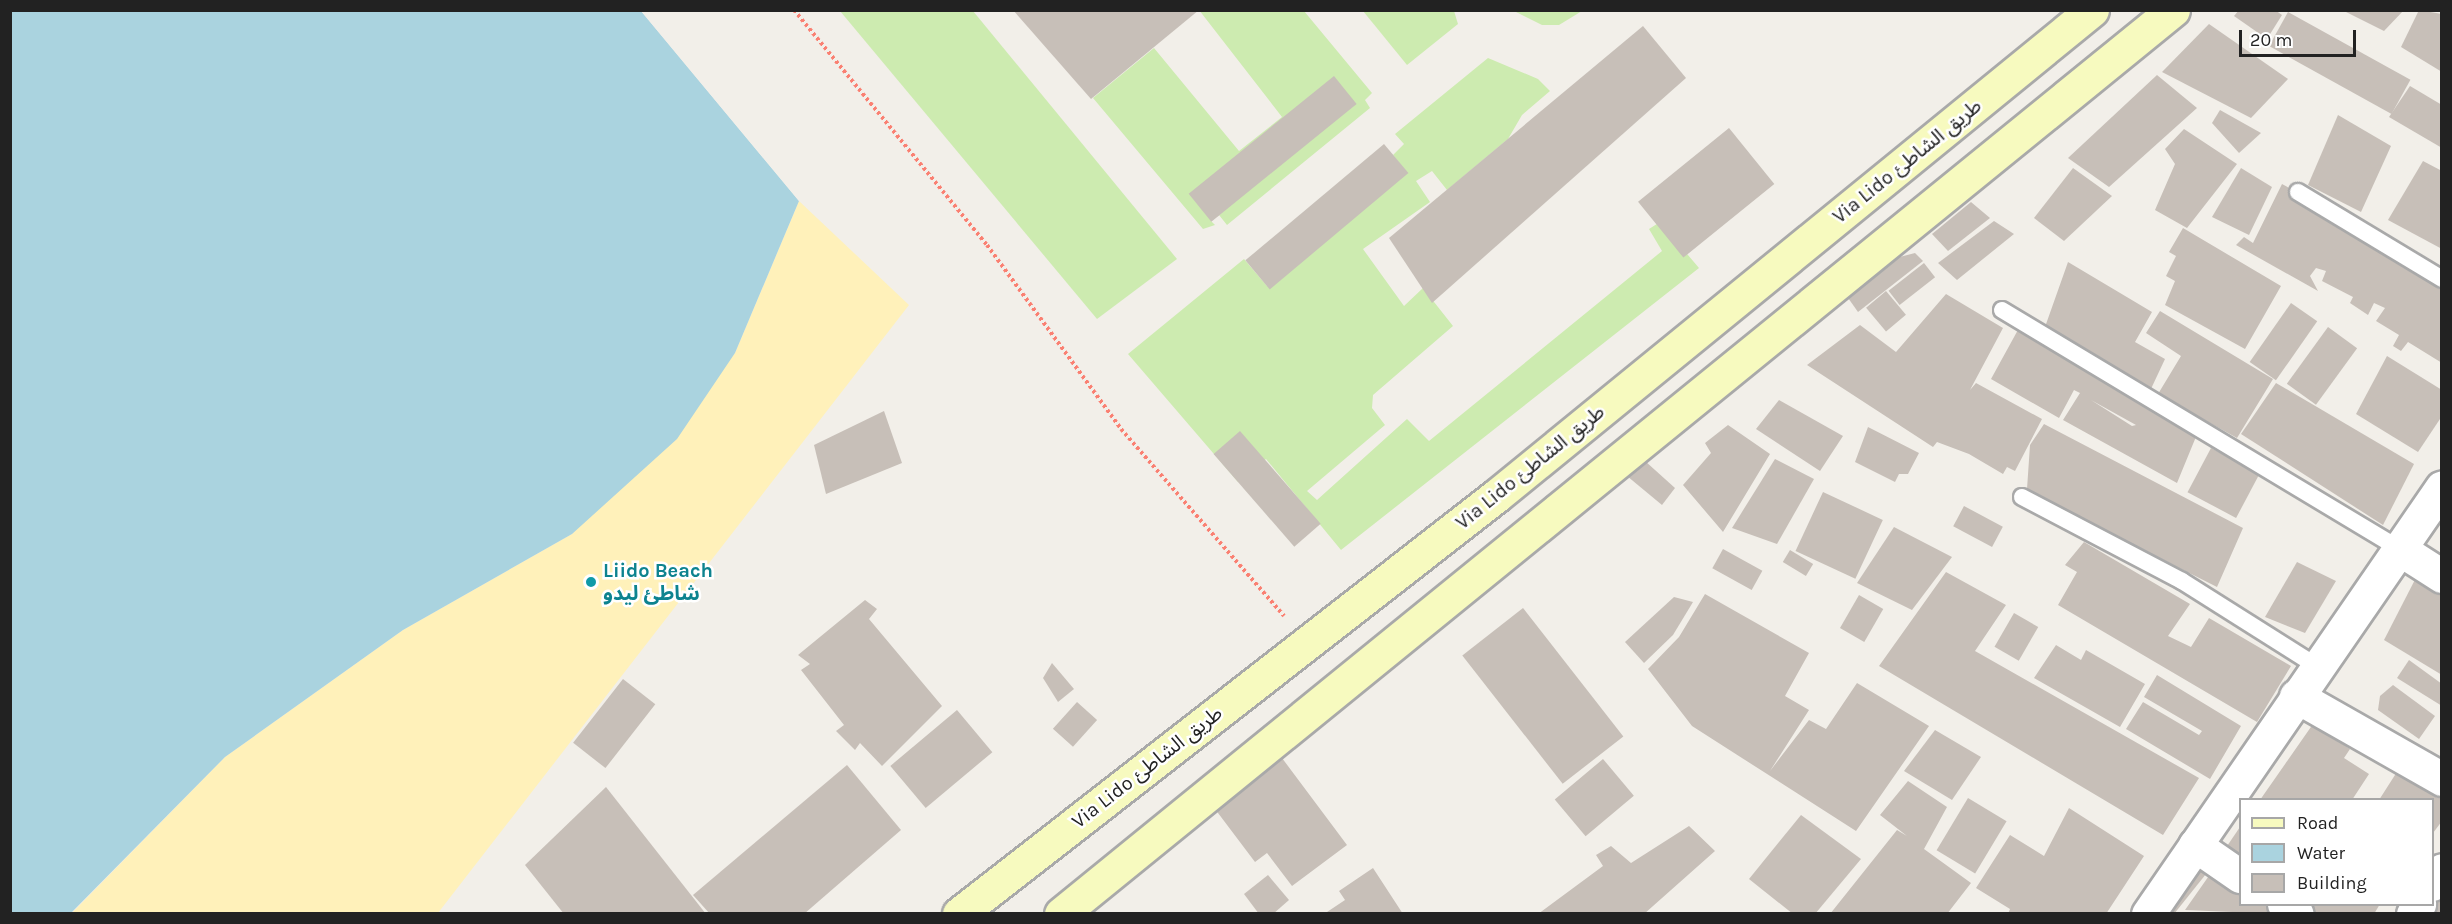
<!DOCTYPE html>
<meta charset="utf-8">
<style>
body{margin:0}
#map{position:relative;width:2452px;height:924px;overflow:hidden;background:#f2efe9;font-family:Karla,"Noto Sans Arabic",sans-serif}
div>[style]{position:absolute}
.grass>*{inset:0;background:#cdebb0}
.sand>*{inset:0;background:#fff1ba}
.water>*{inset:0;background:#aad3df}
.pier>*{inset:0;background:#f2efe9}
.building>*{inset:0;background:#c7bfb8;transform-origin:0 0}
.path>*{height:4px;margin-top:-2px;transform-origin:0;background:repeating-linear-gradient(90deg,#fa8072 0 3px,transparent 0 6px)}
.roads{filter:drop-shadow(2px 0 #a9a9a9) drop-shadow(-2px 0 #a9a9a9) drop-shadow(0 2px #a9a9a9) drop-shadow(0 -2px #a9a9a9)}
.lane>*{height:16px;margin:-8px;padding:0 8px;transform-origin:8px;border-radius:8px;background:#fff}
.street>*{height:33px;margin:-16.5px;padding:0 16.5px;transform-origin:16.5px;border-radius:16.5px;background:#fff}
.secondary>*{height:33px;margin:-16.5px;padding:0 16.5px;transform-origin:16.5px;border-radius:16.5px;background:#f7fabf}
.dots>*{width:16px;height:16px;translate:-50% -50%;box-sizing:border-box;border:3px solid #fff;border-radius:50%}
span{translate:-50% -50%;white-space:nowrap;text-align:center;line-height:1.15;-webkit-text-stroke:5px #fff;paint-order:stroke}
.street-label{font-size:20px;color:#222}
.culture-label{font-size:20px;color:#0d838f;font-weight:700}
.left{translate:0 -50%;text-align:left}
.frame{position:absolute;inset:0;border:12px solid #222;pointer-events:none}
.legend{position:absolute;left:2239px;top:798px;width:195px;height:108px;box-sizing:border-box;background:#fff;border:2px solid #a7a7a7;margin:0;padding:8px 10px;list-style:none;font-size:18px;color:#222}
.legend li{display:flex;align-items:center;gap:12px;height:30px}
.legend b{width:30px;border:2px solid #a7a7a7}
.scale{position:absolute;left:2239px;top:30px;width:117px;height:27px;box-sizing:border-box;border:3px solid #222;border-top:0;padding-left:8px;font-size:18px;line-height:21px;white-space:nowrap;color:#222;-webkit-text-stroke:4px #fff;paint-order:stroke}
</style>
<div id="map">
<div class="grass">
<div style="clip-path:polygon(1199px 10px,1304px 11px,1372px 93px,1365px 100px,1370px 108px,1227px 225px,1219px 215px,1211px 221px,1215px 225px,1203px 229px,1093px 98px,1154px 48px,1239px 151px,1282px 117px)"></div>
<div style="clip-path:polygon(840px 11px,973px 11px,1177px 259px,1097px 319px)"></div>
<div style="clip-path:polygon(1363px 11px,1454px 11px,1458px 24px,1407px 65px)"></div>
<div style="clip-path:polygon(1514px 11px,1582px 11px,1559px 25px,1542px 25px)"></div>
<div style="clip-path:polygon(1488px 58px,1538px 79px,1550px 91px,1522px 115px,1508px 139px,1447px 190px,1432px 171px,1416px 181px,1430px 202px,1363px 249px,1404px 306px,1423px 288px,1453px 326px,1373px 395px,1372px 408px,1385px 425px,1307px 491px,1317px 500px,1407px 419px,1429px 441px,1662px 251px,1649px 229px,1660px 222px,1699px 268px,1341px 550px,1266px 459px,1238px 482px,1128px 354px,1244px 259px,1267px 286px,1407px 173px,1393px 155px,1404px 144px,1395px 134px)"></div>
</div>
<div class="sand">
<div style="clip-path:polygon(799px 201px,909px 305px,438px 913px,71px 914px,225px 757px,403px 630px,572px 534px,735px 353px)"></div>
</div>
<div class="water">
<div style="clip-path:polygon(10px 11px,641px 11px,799px 201px,735px 353px,677px 439px,572px 534px,403px 630px,225px 757px,71px 913px,11px 913px)"></div>
</div>
<div class="pier">
<div style="clip-path:polygon(645px 10px,801px 199px,799px 201px,641px 11px)"></div>
</div>
<div class="building">
<div style="clip-path:polygon(1013px 10px,1199px 10px,1091px 99px)"></div>
<div style="clip-path:polygon(2239px 10px,2275px 10px,2282px 15px,2267px 39px,2234px 16px)"></div>
<div style="clip-path:polygon(2342px 10px,2404px 10px,2384px 31px)"></div>
<div style="clip-path:polygon(2419px 10px,2442px 14px,2442px 72px,2401px 47px)"></div>
<div style="left:2288px;top:12px;width:140px;height:39px;rotate:29deg"></div>
<div style="clip-path:polygon(2209px 24px,2288px 79px,2251px 118px,2162px 72px)"></div>
<div style="clip-path:polygon(1643px 26px,1686px 78px,1432px 303px,1389px 238px)"></div>
<div style="clip-path:polygon(2157px 75px,2197px 108px,2109px 187px,2068px 158px)"></div>
<div style="left:1334px;top:76px;width:36px;height:187px;rotate:51deg"></div>
<div style="clip-path:polygon(2410px 86px,2442px 105px,2442px 148px,2389px 117px)"></div>
<div style="clip-path:polygon(2220px 110px,2261px 133px,2239px 153px,2212px 123px)"></div>
<div style="clip-path:polygon(2338px 115px,2391px 146px,2361px 212px,2308px 185px)"></div>
<div style="left:1729px;top:128px;width:72px;height:117px;rotate:51deg"></div>
<div style="clip-path:polygon(2184px 129px,2237px 164px,2187px 228px,2155px 210px,2175px 164px,2165px 149px)"></div>
<div style="left:1384px;top:144px;width:38px;height:181px;rotate:50deg"></div>
<div style="clip-path:polygon(2423px 161px,2442px 171px,2442px 249px,2388px 220px)"></div>
<div style="clip-path:polygon(2073px 168px,2112px 196px,2064px 241px,2034px 218px)"></div>
<div style="clip-path:polygon(2241px 168px,2272px 187px,2249px 235px,2212px 217px)"></div>
<div style="clip-path:polygon(2282px 184px,2442px 273px,2442px 363px,2408px 342px,2401px 351px,2393px 346px,2399px 335px,2376px 321px,2385px 308px,2374px 303px,2368px 315px,2350px 303px,2353px 297px,2322px 281px,2326px 271px,2316px 268px,2310px 276px,2318px 291px,2236px 245px,2244px 237px,2253px 243px)"></div>
<div style="clip-path:polygon(1971px 202px,1990px 218px,1948px 251px,1932px 234px)"></div>
<div style="clip-path:polygon(1994px 221px,2014px 234px,1957px 280px,1938px 263px)"></div>
<div style="clip-path:polygon(2183px 228px,2281px 286px,2245px 349px,2165px 305px,2175px 281px,2166px 276px,2176px 256px,2169px 252px)"></div>
<div style="clip-path:polygon(1915px 253px,1923px 261px,1858px 312px,1846px 295px,1892px 259px)"></div>
<div style="clip-path:polygon(2068px 262px,2152px 312px,2135px 342px,2165px 359px,2150px 391px,2045px 327px)"></div>
<div style="left:1924px;top:263px;width:18px;height:45px;rotate:52deg"></div>
<div style="left:1886px;top:291px;width:31px;height:26px;rotate:50deg"></div>
<div style="clip-path:polygon(1946px 294px,2003px 328px,1970px 390px,1976px 383px,2042px 419px,2015px 471px,2007px 467px,2003px 474px,1969px 454px,1937px 442px,1933px 447px,1807px 365px,1860px 325px,1896px 352px)"></div>
<div style="left:2291px;top:303px;width:32px;height:72px;rotate:35deg"></div>
<div style="clip-path:polygon(2160px 311px,2273px 379px,2237px 438px,2158px 394px,2181px 356px,2146px 333px)"></div>
<div style="left:2328px;top:327px;width:36px;height:70px;rotate:36deg"></div>
<div style="clip-path:polygon(evenodd,2019px 328px,2200px 427px,2177px 483px,2063px 420px,2080px 393px,2074px 390px,2059px 418px,1991px 379px,2019px 328px,2091px 400px,2136px 425px,2132px 426px,2091px 400px)"></div>
<div style="clip-path:polygon(2387px 356px,2442px 390px,2442px 416px,2418px 452px,2356px 414px)"></div>
<div style="clip-path:polygon(2276px 383px,2414px 464px,2383px 525px,2241px 434px)"></div>
<div style="clip-path:polygon(1779px 400px,1843px 436px,1820px 471px,1756px 429px)"></div>
<div style="clip-path:polygon(884px 411px,902px 463px,826px 494px,814px 445px)"></div>
<div style="clip-path:polygon(2044px 424px,2243px 528px,2217px 587px,2132px 544px,2129px 550px,2027px 489px,2030px 445px)"></div>
<div style="clip-path:polygon(1728px 425px,1770px 454px,1723px 532px,1683px 485px,1711px 453px,1705px 443px)"></div>
<div style="clip-path:polygon(1868px 427px,1919px 453px,1908px 474px,1899px 474px,1895px 482px,1855px 462px)"></div>
<div style="left:1240px;top:431px;width:123px;height:35px;rotate:49deg"></div>
<div style="left:2211px;top:448px;width:55px;height:50px;rotate:28deg"></div>
<div style="clip-path:polygon(1775px 459px,1814px 479px,1777px 544px,1732px 528px)"></div>
<div style="clip-path:polygon(1645px 461px,1675px 488px,1662px 505px,1627px 476px)"></div>
<div style="left:1823px;top:492px;width:66px;height:65px;rotate:25deg"></div>
<div style="left:1964px;top:506px;width:44px;height:23px;rotate:28deg"></div>
<div style="clip-path:polygon(1894px 527px,1952px 557px,1912px 610px,1857px 583px)"></div>
<div style="clip-path:polygon(2084px 542px,2190px 604px,2168px 636px,2191px 647px,2209px 618px,2291px 666px,2257px 722px,2058px 605px,2077px 572px,2065px 565px)"></div>
<div style="left:1723px;top:549px;width:45px;height:22px;rotate:29deg"></div>
<div style="left:1790px;top:550px;width:27px;height:14px;rotate:31deg"></div>
<div style="clip-path:polygon(2297px 562px,2336px 581px,2305px 633px,2265px 617px)"></div>
<div style="clip-path:polygon(2422px 566px,2442px 578px,2442px 675px,2384px 640px)"></div>
<div style="clip-path:polygon(1946px 572px,2006px 605px,1975px 651px,2199px 778px,2163px 835px,1879px 666px)"></div>
<div style="clip-path:polygon(1705px 594px,1809px 653px,1785px 696px,1809px 710px,1770px 771px,1809px 720px,1826px 729px,1857px 683px,1929px 726px,1856px 831px,1692px 726px,1648px 669px,1679px 637px)"></div>
<div style="left:1859px;top:595px;width:28px;height:38px;rotate:30deg"></div>
<div style="clip-path:polygon(1674px 597px,1693px 602px,1673px 635px,1644px 663px,1625px 642px)"></div>
<div style="clip-path:polygon(865px 600px,877px 609px,869px 619px,942px 706px,882px 766px,860px 743px,855px 750px,836px 731px,844px 725px,801px 670px,810px 664px,798px 655px)"></div>
<div style="left:1523px;top:608px;width:163px;height:77px;rotate:52deg"></div>
<div style="left:2014px;top:613px;width:28px;height:39px;rotate:30deg"></div>
<div style="clip-path:polygon(2056px 645px,2081px 660px,2086px 650px,2145px 684px,2120px 727px,2034px 678px)"></div>
<div style="clip-path:polygon(2409px 660px,2442px 684px,2442px 706px,2397px 678px)"></div>
<div style="clip-path:polygon(1052px 663px,1074px 689px,1058px 702px,1043px 678px)"></div>
<div style="clip-path:polygon(2157px 675px,2241px 726px,2210px 779px,2126px 729px,2143px 702px,2199px 735px,2202px 731px,2144px 697px)"></div>
<div style="left:623px;top:679px;width:41px;height:81px;rotate:38deg"></div>
<div style="clip-path:polygon(2393px 685px,2435px 716px,2419px 739px,2378px 710px,2380px 696px)"></div>
<div style="left:1077px;top:702px;width:27px;height:36px;rotate:42deg"></div>
<div style="left:957px;top:710px;width:55px;height:87px;rotate:50deg"></div>
<div style="clip-path:polygon(2313px 724px,2350px 749px,2344px 758px,2369px 774px,2352px 800px,2260px 800px)"></div>
<div style="clip-path:polygon(1935px 730px,1981px 757px,1952px 800px,1904px 771px)"></div>
<div style="clip-path:polygon(1282px 758px,1347px 845px,1292px 886px,1267px 853px,1255px 862px,1215px 809px)"></div>
<div style="left:1603px;top:759px;width:48px;height:63px;rotate:50deg"></div>
<div style="clip-path:polygon(2402px 764px,2442px 791px,2442px 821px,2433px 833px,2433px 800px,2379px 800px)"></div>
<div style="clip-path:polygon(847px 765px,901px 830px,804px 914px,710px 914px,693px 895px)"></div>
<div style="clip-path:polygon(1908px 781px,1947px 807px,1924px 849px,1971px 883px,1947px 914px,1830px 914px,1897px 830px,1907px 836px,1880px 815px)"></div>
<div style="clip-path:polygon(606px 787px,706px 914px,564px 914px,525px 865px)"></div>
<div style="left:1968px;top:798px;width:45px;height:61px;rotate:31deg"></div>
<div style="clip-path:polygon(2069px 808px,2144px 856px,2106px 914px,2008px 914px,2010px 909px,1976px 888px,2010px 835px,2044px 856px)"></div>
<div style="clip-path:polygon(1801px 815px,1861px 859px,1815px 914px,1793px 914px,1749px 879px)"></div>
<div style="clip-path:polygon(1689px 826px,1715px 851px,1644px 914px,1538px 914px,1603px 866px,1596px 855px,1611px 846px,1631px 863px)"></div>
<div style="clip-path:polygon(2240px 827px,2240px 863px,2223px 852px)"></div>
<div style="clip-path:polygon(2191px 862px,2206px 874px,2174px 914px,2150px 914px)"></div>
<div style="clip-path:polygon(1373px 868px,1403px 914px,1324px 914px,1345px 900px,1339px 891px)"></div>
<div style="clip-path:polygon(2213px 870px,2240px 888px,2240px 904px,2267px 904px,2280px 914px,2185px 910px)"></div>
<div style="clip-path:polygon(2442px 870px,2442px 914px,2412px 914px)"></div>
<div style="clip-path:polygon(1268px 875px,1289px 900px,1273px 914px,1259px 914px,1244px 894px)"></div>
<div style="clip-path:polygon(2304px 904px,2380px 904px,2374px 914px,2317px 914px)"></div>
</div>
<div class="path">
<div style="left:794px;top:10px;width:304px;rotate:50.6deg"></div>
<div style="left:987px;top:245px;width:228px;rotate:53.9deg"></div>
<div style="left:1121px;top:429px;width:248px;rotate:48.9deg"></div>
</div>
<div class="roads">
<div class="lane">
<div style="left:2298px;top:192px;width:168px;rotate:31.1deg"></div>
<div style="left:2002px;top:310px;width:462px;rotate:31deg"></div>
<div style="left:2022px;top:497px;width:181px;rotate:27.7deg"></div>
<div style="left:2182px;top:581px;width:161px;rotate:32.3deg"></div>
</div>
<div class="street">
<div style="left:2398px;top:548px;width:52px;rotate:32.5deg"></div>
<div style="left:2296px;top:696px;width:168px;rotate:29.6deg"></div>
<div style="left:2195px;top:845px;width:55px;rotate:34.6deg"></div>
<div style="left:2432px;top:884px;width:17px;rotate:-54deg"></div>
<div style="left:2284px;top:904px;width:16px;rotate:38deg"></div>
<div style="left:2148px;top:914px;width:518px;rotate:-55.45deg"></div>
<div style="left:2413px;top:914px;width:12px;rotate:-59deg"></div>
</div>
<div class="secondary">
<div style="left:959px;top:914px;width:681px;rotate:-37.9deg"></div>
<div style="left:1496px;top:496px;width:769px;rotate:-39.2deg"></div>
<div style="left:1061px;top:914px;width:1433px;rotate:-39.11deg"></div>
</div>
</div>
<div class="dots">
<div style="left:591px;top:582px;background:#0f9aa8"></div>
</div>
<div class="street-label">
<span style="left:1907px;top:161px;rotate:-39deg">Via Lido طريق الشاطئ</span>
<span style="left:1530px;top:467px;rotate:-39deg">Via Lido طريق الشاطئ</span>
<span style="left:1147px;top:767px;rotate:-38deg">Via Lido طريق الشاطئ</span>
</div>
<div class="culture-label">
<span class="left" style="left:603px;top:582px">Liido Beach<br>شاطئ ليدو</span>
</div>
<div class="frame"></div>
<ul class="legend">
<li><b style="height:8px;background:#f7fabf"></b>Road</li>
<li><b style="height:16px;background:#aad3df"></b>Water</li>
<li><b style="height:16px;background:#c7bfb8"></b>Building</li>
</ul>
<div class="scale">20 m</div>
</div>
